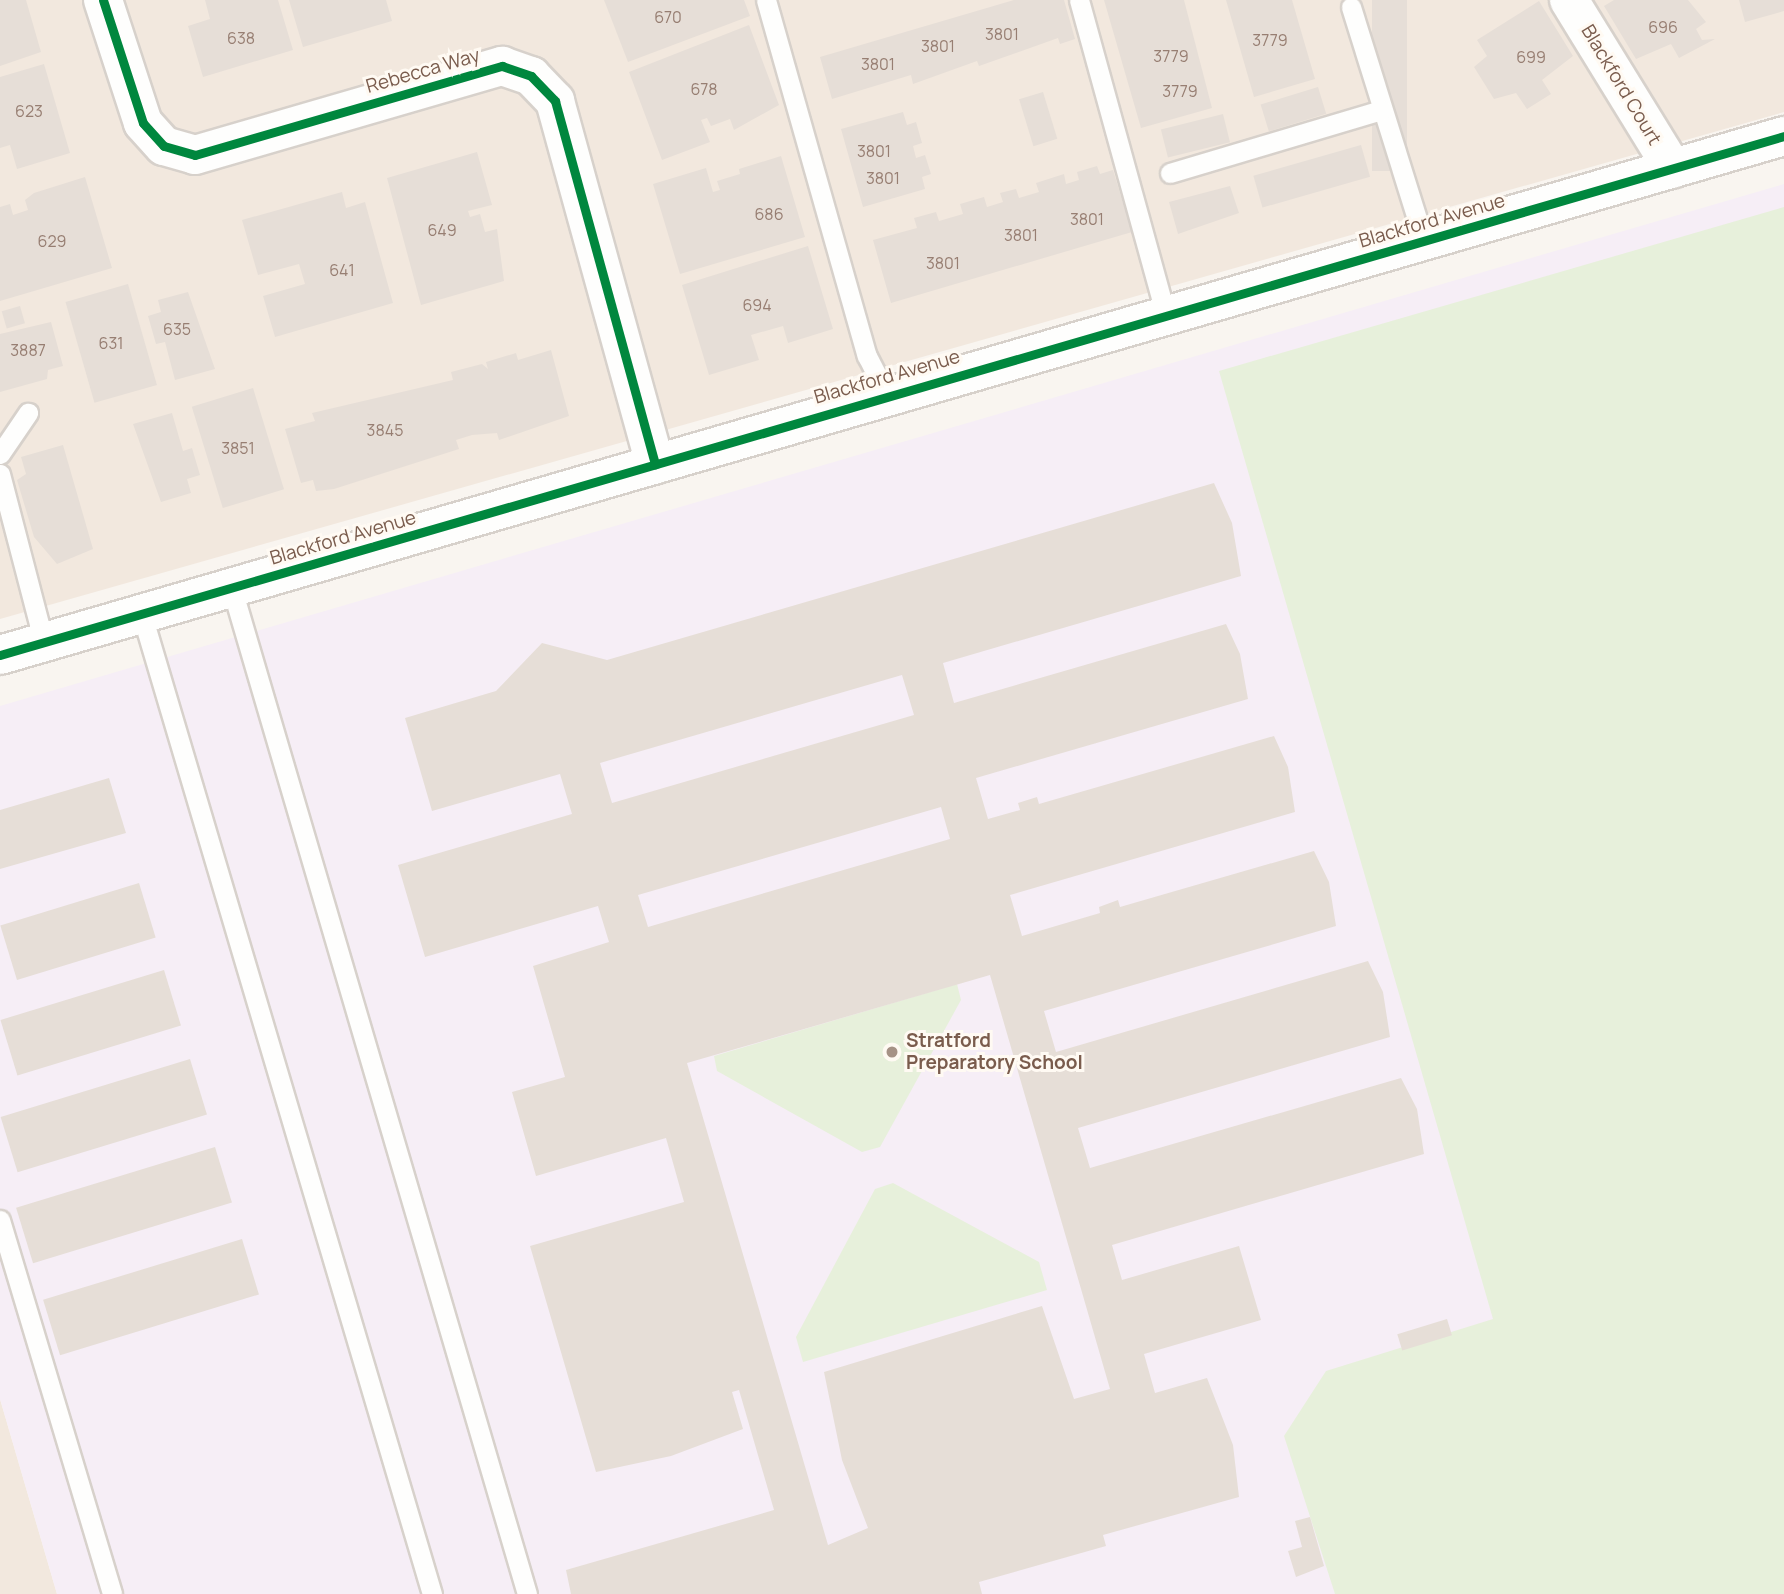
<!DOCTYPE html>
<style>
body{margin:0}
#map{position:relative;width:1784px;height:1594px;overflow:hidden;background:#f9f5f0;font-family:Manrope,sans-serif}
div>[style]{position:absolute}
.residential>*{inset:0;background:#f2e8de}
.education>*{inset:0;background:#f6eef6}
.green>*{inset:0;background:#e7f0db}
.building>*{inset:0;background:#e6ded7;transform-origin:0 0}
.roads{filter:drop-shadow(2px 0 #d7d1cb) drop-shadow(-2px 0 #d7d1cb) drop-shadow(0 2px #d7d1cb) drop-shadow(0 -2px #d7d1cb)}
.service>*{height:19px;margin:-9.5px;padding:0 9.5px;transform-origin:9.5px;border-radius:9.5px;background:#fefefd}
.minor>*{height:38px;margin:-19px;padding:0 19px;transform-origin:19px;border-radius:19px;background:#fefefd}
.cycleway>*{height:9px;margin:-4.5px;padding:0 4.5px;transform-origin:4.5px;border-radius:4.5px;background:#00873e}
.dots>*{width:19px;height:19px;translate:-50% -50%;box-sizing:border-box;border:4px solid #fffaf3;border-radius:50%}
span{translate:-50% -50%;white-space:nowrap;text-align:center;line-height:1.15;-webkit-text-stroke:6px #fffaf3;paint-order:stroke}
.number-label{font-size:16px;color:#977e72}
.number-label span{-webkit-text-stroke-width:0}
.street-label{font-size:19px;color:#7a5c4d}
.poi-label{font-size:19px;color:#7a5c4d;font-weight:700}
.left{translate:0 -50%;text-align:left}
</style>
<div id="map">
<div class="residential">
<div style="clip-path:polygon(0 0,1784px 0,1784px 112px,0 619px)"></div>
<div style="clip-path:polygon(0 1399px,57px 1594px,0 1594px)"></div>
</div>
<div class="education">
<div style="clip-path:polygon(1784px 184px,1784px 1594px,57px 1594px,0 1399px,0 706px)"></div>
</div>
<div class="green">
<div style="clip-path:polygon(1784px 207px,1784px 1594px,1335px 1594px,1284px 1436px,1326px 1371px,1493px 1319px,1219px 371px)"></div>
<div style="clip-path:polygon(957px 984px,961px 1000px,880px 1147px,862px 1152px,717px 1071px,714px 1056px)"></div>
<div style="clip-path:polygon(893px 1183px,1039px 1262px,1047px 1290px,803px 1362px,796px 1337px,875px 1189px)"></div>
</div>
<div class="building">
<div style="clip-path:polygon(0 0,26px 0,41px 52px,0 66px)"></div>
<div style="clip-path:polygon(205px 0,278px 0,293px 50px,203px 77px,188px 26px,210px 19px)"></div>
<div style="clip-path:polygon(289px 0,386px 0,392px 21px,303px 47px)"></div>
<div style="clip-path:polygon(604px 0,744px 0,750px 16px,628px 62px)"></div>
<div style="clip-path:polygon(1014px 0,1064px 0,1075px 39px,1060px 44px,1058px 38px,979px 66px,977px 61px,913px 84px,911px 75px,832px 99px,820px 57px)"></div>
<div style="clip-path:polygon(1104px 0,1184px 0,1212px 108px,1141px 128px)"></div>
<div style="clip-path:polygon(1226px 0,1292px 0,1315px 79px,1254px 97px)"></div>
<div style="left:1372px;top:0;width:35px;height:171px"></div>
<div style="clip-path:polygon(1614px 0,1688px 0,1706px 22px,1696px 29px,1702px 40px,1715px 39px,1679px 58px,1671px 44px,1636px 59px,1604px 6px)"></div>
<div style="clip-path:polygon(1739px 0,1784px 0,1784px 11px,1745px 22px)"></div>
<div style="clip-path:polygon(1539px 1px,1573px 56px,1542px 80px,1551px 94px,1527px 109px,1516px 93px,1494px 99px,1474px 67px,1487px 56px,1477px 40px)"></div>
<div style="clip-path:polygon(749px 25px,779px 105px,734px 130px,730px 119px,711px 126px,707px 118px,701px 120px,710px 142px,662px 160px,629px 72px)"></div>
<div style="clip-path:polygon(44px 64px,70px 153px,17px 169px,10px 145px,0 148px,0 77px)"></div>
<div style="left:1318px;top:87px;width:28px;height:60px;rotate:73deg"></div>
<div style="left:1043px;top:92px;width:49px;height:25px;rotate:73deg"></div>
<div style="clip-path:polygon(903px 112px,907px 125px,916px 122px,922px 143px,913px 146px,916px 158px,925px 155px,931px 174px,922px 177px,925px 189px,863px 207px,841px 129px)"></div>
<div style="left:1223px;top:114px;width:29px;height:64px;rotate:76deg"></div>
<div style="left:1361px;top:145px;width:33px;height:112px;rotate:74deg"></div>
<div style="clip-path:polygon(477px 152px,492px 205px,468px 211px,470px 217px,480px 214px,485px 232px,497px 229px,504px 281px,421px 305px,387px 178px)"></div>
<div style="clip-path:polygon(781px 156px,805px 237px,680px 274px,653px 184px,706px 168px,713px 192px,720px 190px,717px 181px,740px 174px,739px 169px)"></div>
<div style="clip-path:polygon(1097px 166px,1100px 174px,1113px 170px,1132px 232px,891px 303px,873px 240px,917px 228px,914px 218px,936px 212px,939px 221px,963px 214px,960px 204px,984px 197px,987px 207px,1003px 202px,1000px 193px,1016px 189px,1019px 198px,1039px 192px,1036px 183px,1064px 174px,1066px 184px,1079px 180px,1077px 172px)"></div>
<div style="clip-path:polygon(85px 177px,112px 268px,0 301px,0 207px,10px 204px,13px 215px,28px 210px,25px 200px,34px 193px)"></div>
<div style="clip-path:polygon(1230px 186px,1239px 213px,1178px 234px,1169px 202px)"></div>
<div style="clip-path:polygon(342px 192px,346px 208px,365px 202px,393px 303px,275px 337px,263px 296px,305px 284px,299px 264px,258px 275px,242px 220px)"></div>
<div style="clip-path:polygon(808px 246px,833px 329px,788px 343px,783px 326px,751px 335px,759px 360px,709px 375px,682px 285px)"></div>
<div style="left:128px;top:284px;width:105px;height:65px;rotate:74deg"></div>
<div style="clip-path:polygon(188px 292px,215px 369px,175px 380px,165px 342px,156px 344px,148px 316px,161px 312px,158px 300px)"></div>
<div style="left:20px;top:306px;width:18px;height:19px;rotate:74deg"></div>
<div style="clip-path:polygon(51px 322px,63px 366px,48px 370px,47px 379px,0 392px,0 334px)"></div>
<div style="clip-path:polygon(551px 350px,569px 416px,499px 440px,497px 433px,472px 435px,456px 440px,459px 449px,334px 489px,316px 491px,313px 480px,301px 483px,285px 429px,315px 421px,312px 413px,453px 380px,451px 372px,482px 364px,488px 369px,486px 362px,516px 353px,518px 360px)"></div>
<div style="left:253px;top:388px;width:106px;height:64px;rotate:73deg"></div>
<div style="clip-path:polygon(172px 413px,183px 451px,192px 448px,200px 475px,187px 479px,191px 493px,161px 502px,133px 424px)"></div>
<div style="clip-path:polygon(63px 445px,93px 549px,57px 564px,34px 537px,17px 480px,26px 474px,21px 457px)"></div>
<div style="clip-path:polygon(evenodd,1214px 483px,1232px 523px,1241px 576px,943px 663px,954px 703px,1226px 624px,1240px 654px,1248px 699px,976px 778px,988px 819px,1020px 810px,1018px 803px,1037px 797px,1039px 804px,1274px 736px,1288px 767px,1295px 812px,1010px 895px,1022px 936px,1100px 913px,1099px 907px,1118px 900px,1120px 907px,1314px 851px,1329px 882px,1336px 926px,1044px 1011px,1056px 1052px,1368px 961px,1383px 992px,1390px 1037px,1078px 1128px,1090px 1168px,1401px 1078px,1417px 1109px,1424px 1154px,1112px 1245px,1122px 1280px,1239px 1246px,1261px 1320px,1144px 1354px,1155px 1393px,1207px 1378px,1233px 1445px,1239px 1497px,1103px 1535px,1106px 1546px,979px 1582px,982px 1594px,571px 1594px,566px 1570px,774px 1510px,739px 1390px,732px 1392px,743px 1429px,671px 1456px,596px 1472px,530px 1246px,684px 1202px,666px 1138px,536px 1176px,512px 1092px,565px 1077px,533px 966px,609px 942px,598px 906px,425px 957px,398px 865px,572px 814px,560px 774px,432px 811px,405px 718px,496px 691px,542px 643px,607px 660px,1214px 483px,902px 675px,914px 715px,612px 803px,600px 763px,902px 675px,1214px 483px,941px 807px,950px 839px,648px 927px,638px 895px,941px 807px,1214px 483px,990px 975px,1110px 1389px,1074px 1399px,1042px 1306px,824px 1372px,842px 1460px,868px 1528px,828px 1545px,687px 1063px,990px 975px)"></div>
<div style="clip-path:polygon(109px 778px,126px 833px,0 869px,0 810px)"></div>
<div style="left:139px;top:883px;width:57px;height:145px;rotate:73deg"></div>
<div style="left:164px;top:970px;width:58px;height:171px;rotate:73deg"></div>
<div style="left:190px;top:1059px;width:58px;height:198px;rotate:73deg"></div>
<div style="left:215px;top:1147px;width:58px;height:208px;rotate:73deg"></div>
<div style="left:242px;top:1239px;width:58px;height:208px;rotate:73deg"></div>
<div style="left:1447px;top:1319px;width:17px;height:52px;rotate:73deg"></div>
<div style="clip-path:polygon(1310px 1517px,1324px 1566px,1296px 1577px,1288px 1551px,1302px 1547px,1295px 1521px)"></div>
</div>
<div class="roads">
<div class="service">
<div style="left:766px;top:0;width:370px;rotate:74.2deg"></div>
<div style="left:867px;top:356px;width:44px;rotate:62.9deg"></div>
<div style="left:1079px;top:0;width:327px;rotate:74.6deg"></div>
<div style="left:1351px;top:7px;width:246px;rotate:72.7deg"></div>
<div style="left:1170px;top:173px;width:221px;rotate:-16.6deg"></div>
<div style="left:0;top:454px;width:50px;rotate:-55.7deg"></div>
<div style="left:0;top:474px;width:175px;rotate:75.4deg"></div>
<div style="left:232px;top:589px;width:1047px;rotate:73.64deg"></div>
<div style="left:142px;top:615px;width:1021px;rotate:73.5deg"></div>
<div style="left:0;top:1220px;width:390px;rotate:73.3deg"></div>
</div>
<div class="minor">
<div style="left:103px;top:0;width:129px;rotate:72deg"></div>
<div style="left:143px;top:123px;width:31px;rotate:48deg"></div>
<div style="left:164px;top:146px;width:32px;rotate:16deg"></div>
<div style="left:195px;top:155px;width:320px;rotate:-16.2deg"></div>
<div style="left:502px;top:66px;width:31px;rotate:19deg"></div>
<div style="left:531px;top:76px;width:35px;rotate:46deg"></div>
<div style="left:555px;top:101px;width:377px;rotate:74.6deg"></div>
<div style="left:1569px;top:0;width:198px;rotate:58.4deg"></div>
<div style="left:0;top:655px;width:1858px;rotate:-16.22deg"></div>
</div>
</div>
<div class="cycleway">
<div style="left:103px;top:0;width:129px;rotate:72deg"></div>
<div style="left:143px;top:123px;width:31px;rotate:48deg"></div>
<div style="left:164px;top:146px;width:32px;rotate:16deg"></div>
<div style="left:195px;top:155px;width:320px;rotate:-16.2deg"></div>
<div style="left:502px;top:66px;width:31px;rotate:19deg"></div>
<div style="left:531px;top:76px;width:35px;rotate:46deg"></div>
<div style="left:555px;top:101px;width:377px;rotate:74.6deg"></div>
<div style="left:0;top:655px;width:1858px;rotate:-16.22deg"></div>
</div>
<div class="dots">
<div style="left:892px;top:1052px;background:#a69286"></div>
</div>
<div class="number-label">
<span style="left:668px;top:17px">670</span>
<span style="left:1663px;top:27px">696</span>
<span style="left:1002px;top:34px">3801</span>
<span style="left:241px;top:38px">638</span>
<span style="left:1270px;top:40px">3779</span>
<span style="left:938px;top:46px">3801</span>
<span style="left:1171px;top:56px">3779</span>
<span style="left:1531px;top:57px">699</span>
<span style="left:878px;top:64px">3801</span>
<span style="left:704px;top:89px">678</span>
<span style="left:1180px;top:91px">3779</span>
<span style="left:29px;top:111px">623</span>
<span style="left:874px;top:151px">3801</span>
<span style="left:883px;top:178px">3801</span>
<span style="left:769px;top:214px">686</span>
<span style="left:1087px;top:219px">3801</span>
<span style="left:442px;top:230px">649</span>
<span style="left:1021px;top:235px">3801</span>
<span style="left:52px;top:241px">629</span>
<span style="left:943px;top:263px">3801</span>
<span style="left:342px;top:270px">641</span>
<span style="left:757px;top:305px">694</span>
<span style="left:177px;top:329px">635</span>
<span style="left:111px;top:343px">631</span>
<span style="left:28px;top:350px">3887</span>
<span style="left:385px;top:430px">3845</span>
<span style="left:238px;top:448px">3851</span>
</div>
<div class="street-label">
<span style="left:423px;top:71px;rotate:-16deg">Rebecca Way</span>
<span style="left:1621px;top:85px;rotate:59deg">Blackford Court</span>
<span style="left:1432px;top:221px;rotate:-16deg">Blackford Avenue</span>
<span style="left:887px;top:377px;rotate:-16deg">Blackford Avenue</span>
<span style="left:343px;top:538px;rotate:-16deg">Blackford Avenue</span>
</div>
<div class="poi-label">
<span class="left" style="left:906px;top:1052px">Stratford<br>Preparatory School</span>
</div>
</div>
